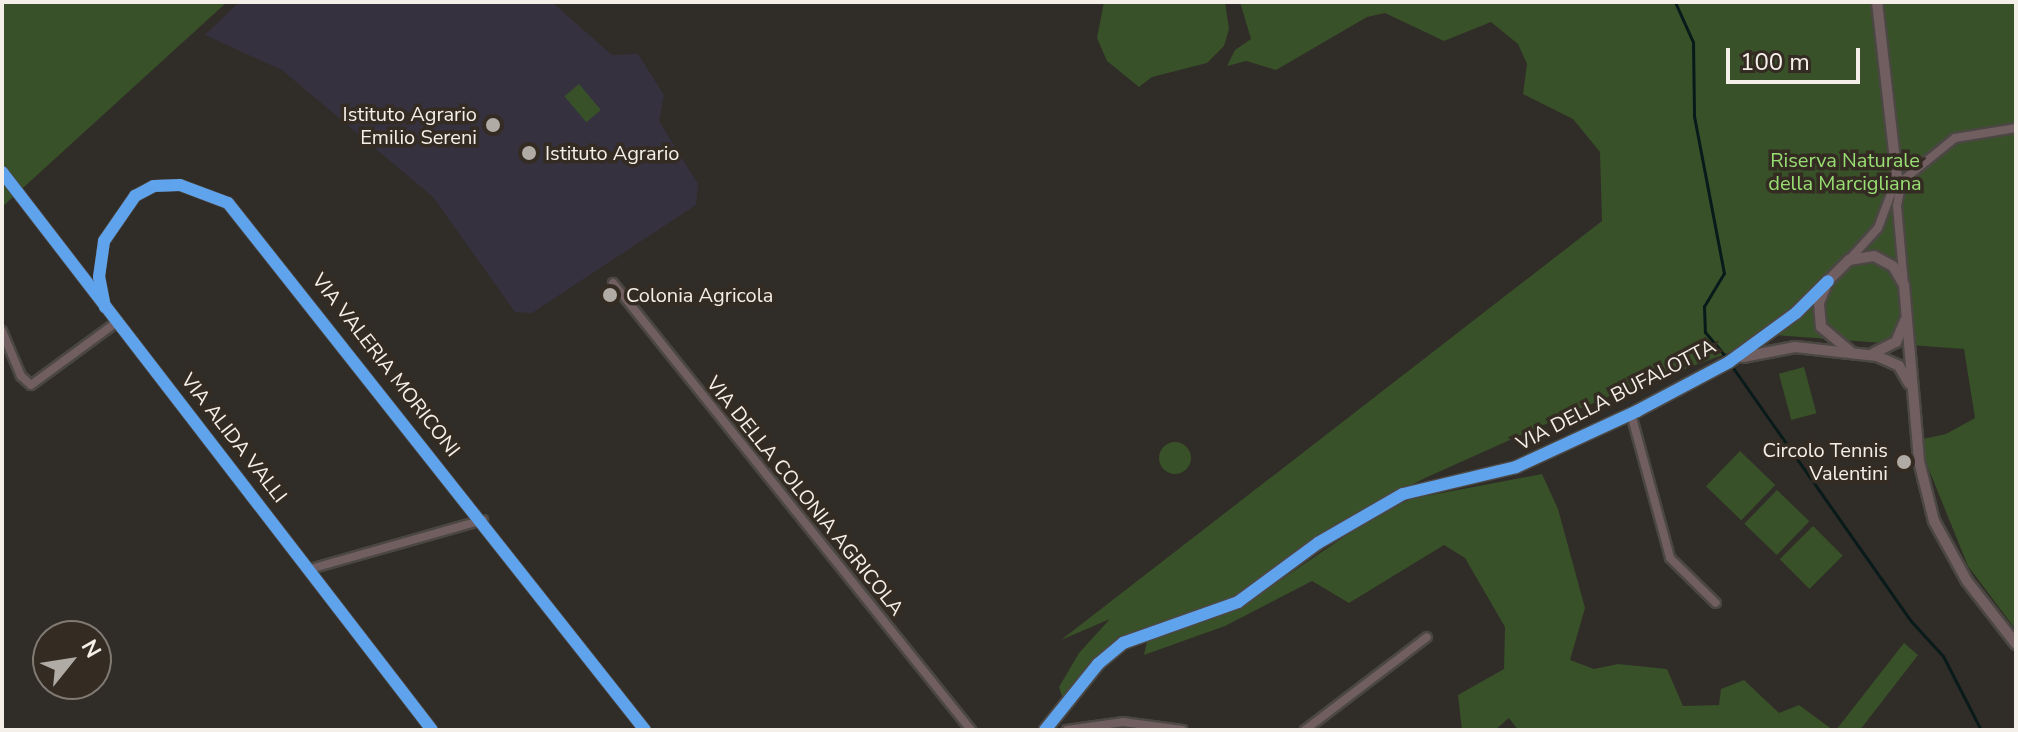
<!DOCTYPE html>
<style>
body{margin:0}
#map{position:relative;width:2018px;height:732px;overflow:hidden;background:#302c27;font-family:"Nunito Sans",sans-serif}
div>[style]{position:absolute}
.education>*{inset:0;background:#35313f}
.green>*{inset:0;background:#385129;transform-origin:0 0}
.round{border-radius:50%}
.stream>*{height:3px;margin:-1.5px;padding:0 1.5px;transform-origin:1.5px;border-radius:1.5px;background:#091a1a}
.roads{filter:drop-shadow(2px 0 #4b4743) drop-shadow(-2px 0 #4b4743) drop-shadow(0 2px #4b4743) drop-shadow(0 -2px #4b4743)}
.minor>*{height:8px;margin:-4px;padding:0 4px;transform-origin:4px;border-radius:4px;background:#705e60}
.tertiary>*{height:10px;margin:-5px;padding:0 5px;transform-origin:5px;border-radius:5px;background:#705e60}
.cycleway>*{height:12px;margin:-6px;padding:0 6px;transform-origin:6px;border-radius:6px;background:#60a3ed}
.dots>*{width:22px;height:22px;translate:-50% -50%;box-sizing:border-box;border:4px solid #342c23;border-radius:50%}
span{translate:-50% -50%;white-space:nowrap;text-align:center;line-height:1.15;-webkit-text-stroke:7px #342c23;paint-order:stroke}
.poi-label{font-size:20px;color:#f5efe9}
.right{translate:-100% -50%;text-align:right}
.left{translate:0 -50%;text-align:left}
.park-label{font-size:20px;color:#98de72}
.street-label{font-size:20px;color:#f5efe9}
.frame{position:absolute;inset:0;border:4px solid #f5efe9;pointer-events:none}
.north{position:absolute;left:32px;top:620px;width:80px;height:80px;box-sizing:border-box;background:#342c23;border:2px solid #817a72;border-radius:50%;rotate:60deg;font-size:22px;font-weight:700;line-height:32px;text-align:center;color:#f5efe9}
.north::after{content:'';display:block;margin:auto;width:28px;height:36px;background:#b0aba5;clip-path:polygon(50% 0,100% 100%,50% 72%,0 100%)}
.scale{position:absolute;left:1726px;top:48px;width:134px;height:36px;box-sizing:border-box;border:4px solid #f5efe9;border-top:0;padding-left:10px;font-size:24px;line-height:28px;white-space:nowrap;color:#f5efe9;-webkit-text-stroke:6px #342c23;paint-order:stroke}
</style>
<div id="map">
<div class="education">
<div style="clip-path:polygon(239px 2px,552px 2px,612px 55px,638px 54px,664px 95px,659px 121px,698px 184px,696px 205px,532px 313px,515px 312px,433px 197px,282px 70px,205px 35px)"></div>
</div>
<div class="green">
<div style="clip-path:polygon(2px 2px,227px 2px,2px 207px)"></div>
<div style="clip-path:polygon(1104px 2px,1225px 2px,1229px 29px,1224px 46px,1207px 63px,1152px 77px,1139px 87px,1107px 61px,1097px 38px)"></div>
<div style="clip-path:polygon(1240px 2px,2016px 2px,2016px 630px,1968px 566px,1925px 460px,1923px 439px,1946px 434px,1975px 418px,1964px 349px,1776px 335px,1586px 406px,1425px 478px,1357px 513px,1237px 599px,1120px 640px,1063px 699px,1059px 687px,1079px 653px,1110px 619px,1061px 640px,1602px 221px,1600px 152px,1573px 119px,1523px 94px,1527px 64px,1518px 44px,1491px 22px,1444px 41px,1385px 13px,1367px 17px,1276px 70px,1246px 61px,1227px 66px,1235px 50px,1251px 39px)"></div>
<div style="left:579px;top:84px;width:34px;height:19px;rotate:50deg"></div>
<div style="left:1804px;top:367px;width:48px;height:26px;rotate:75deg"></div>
<div class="round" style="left:1159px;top:442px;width:32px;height:32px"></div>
<div style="left:1740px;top:451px;width:49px;height:49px;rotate:44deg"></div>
<div style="clip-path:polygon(1542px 474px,1558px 509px,1585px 608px,1570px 660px,1594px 669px,1618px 664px,1667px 669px,1683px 706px,1719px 705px,1721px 689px,1744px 680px,1779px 713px,1799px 705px,1833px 730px,1518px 730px,1509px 718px,1495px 730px,1462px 730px,1458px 695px,1504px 669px,1505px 627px,1465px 558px,1444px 545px,1349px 603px,1312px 581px,1225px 626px,1144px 655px,1147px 641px,1260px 594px,1357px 528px,1410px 499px)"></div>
<div style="left:1777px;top:490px;width:45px;height:47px;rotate:44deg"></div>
<div style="left:1813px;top:526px;width:42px;height:47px;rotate:45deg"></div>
<div style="clip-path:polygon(1904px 643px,1918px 655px,1860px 730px,1836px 730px)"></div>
</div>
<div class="stream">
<div style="left:1675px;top:2px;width:44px;rotate:65.8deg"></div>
<div style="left:1693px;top:42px;width:74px;rotate:89.2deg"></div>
<div style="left:1694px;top:116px;width:160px;rotate:79.2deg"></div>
<div style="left:1724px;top:273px;width:39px;rotate:121deg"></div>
<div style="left:1704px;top:306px;width:26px;rotate:88deg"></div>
<div style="left:1705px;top:332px;width:34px;rotate:50deg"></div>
<div style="left:1731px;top:365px;width:313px;rotate:54.9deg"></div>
<div style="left:1911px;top:621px;width:47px;rotate:47.6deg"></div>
<div style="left:1943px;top:656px;width:83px;rotate:62.8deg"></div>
</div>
<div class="roads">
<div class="minor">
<div style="left:2px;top:172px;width:704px;rotate:52.38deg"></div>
<div style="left:1902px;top:180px;width:26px;rotate:101deg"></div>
<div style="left:1897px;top:206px;width:78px;rotate:84.9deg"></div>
<div style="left:1902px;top:181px;width:68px;rotate:-39.1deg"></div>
<div style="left:1955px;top:138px;width:62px;rotate:-9.3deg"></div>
<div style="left:1849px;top:260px;width:43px;rotate:-47.8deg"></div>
<div style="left:1878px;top:228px;width:53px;rotate:-69.2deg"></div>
<div style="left:613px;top:283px;width:573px;rotate:51.31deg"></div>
<div style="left:105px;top:307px;width:31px;rotate:-101deg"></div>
<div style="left:99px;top:277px;width:36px;rotate:-82deg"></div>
<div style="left:104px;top:241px;width:55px;rotate:-55.4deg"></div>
<div style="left:135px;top:196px;width:21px;rotate:-28deg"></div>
<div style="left:154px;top:186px;width:26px;rotate:-2deg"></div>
<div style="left:180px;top:185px;width:51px;rotate:20.6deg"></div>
<div style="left:228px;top:203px;width:672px;rotate:51.65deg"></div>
<div style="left:2px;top:331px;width:49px;rotate:67.1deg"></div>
<div style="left:21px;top:376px;width:13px;rotate:42deg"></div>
<div style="left:31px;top:385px;width:107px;rotate:-36.2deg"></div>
<div style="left:1631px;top:414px;width:149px;rotate:74.8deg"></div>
<div style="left:1670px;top:558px;width:64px;rotate:44.4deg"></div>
<div style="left:310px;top:569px;width:180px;rotate:-15.8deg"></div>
<div style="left:1067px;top:730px;width:57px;rotate:-8.1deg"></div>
<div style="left:1123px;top:722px;width:60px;rotate:7.7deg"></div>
<div style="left:1305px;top:730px;width:153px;rotate:-37.3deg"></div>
</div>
<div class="tertiary">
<div style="left:1877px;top:2px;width:177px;rotate:83.5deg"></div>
<div style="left:1851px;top:352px;width:39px;rotate:-140deg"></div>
<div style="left:1821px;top:327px;width:24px;rotate:-95deg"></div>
<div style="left:1819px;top:303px;width:24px;rotate:-68deg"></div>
<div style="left:1828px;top:281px;width:30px;rotate:-45deg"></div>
<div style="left:1849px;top:260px;width:25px;rotate:-9deg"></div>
<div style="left:1874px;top:256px;width:21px;rotate:28deg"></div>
<div style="left:1893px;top:266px;width:22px;rotate:60deg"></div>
<div style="left:1904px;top:285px;width:177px;rotate:85.1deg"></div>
<div style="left:1919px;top:461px;width:62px;rotate:76deg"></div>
<div style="left:1934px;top:521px;width:68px;rotate:61.2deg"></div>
<div style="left:1967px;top:581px;width:80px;rotate:52.1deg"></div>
<div style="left:1874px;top:353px;width:25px;rotate:-27deg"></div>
<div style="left:1896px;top:342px;width:23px;rotate:-67deg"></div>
<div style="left:1743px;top:357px;width:53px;rotate:-10.9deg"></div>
<div style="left:1795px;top:347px;width:82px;rotate:6.3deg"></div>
<div style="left:1877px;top:356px;width:24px;rotate:24deg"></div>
<div style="left:1899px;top:366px;width:20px;rotate:60deg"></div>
<div style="left:1045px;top:730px;width:85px;rotate:-51.2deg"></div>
<div style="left:1098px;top:664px;width:33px;rotate:-40deg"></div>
<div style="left:1123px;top:643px;width:122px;rotate:-19.6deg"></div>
<div style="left:1238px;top:602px;width:99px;rotate:-36.4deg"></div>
<div style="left:1318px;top:543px;width:98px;rotate:-30deg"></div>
<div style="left:1403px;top:494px;width:116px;rotate:-13.4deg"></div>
<div style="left:1516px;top:467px;width:133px;rotate:-24.8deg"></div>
<div style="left:1637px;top:411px;width:104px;rotate:-28deg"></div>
<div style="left:1729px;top:362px;width:83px;rotate:-36.2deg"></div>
<div style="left:1796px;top:313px;width:45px;rotate:-45deg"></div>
</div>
</div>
<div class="cycleway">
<div style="left:2px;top:172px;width:704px;rotate:52.38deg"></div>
<div style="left:105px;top:307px;width:31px;rotate:-101deg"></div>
<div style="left:99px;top:277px;width:36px;rotate:-82deg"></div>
<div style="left:104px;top:241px;width:55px;rotate:-55.4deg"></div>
<div style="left:135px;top:196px;width:21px;rotate:-28deg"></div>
<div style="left:154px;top:186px;width:26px;rotate:-2deg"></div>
<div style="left:180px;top:185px;width:51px;rotate:20.6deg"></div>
<div style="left:228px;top:203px;width:672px;rotate:51.65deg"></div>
<div style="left:1045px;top:730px;width:85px;rotate:-51.2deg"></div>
<div style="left:1098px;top:664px;width:33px;rotate:-40deg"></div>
<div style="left:1123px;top:643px;width:122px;rotate:-19.6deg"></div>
<div style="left:1238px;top:602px;width:99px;rotate:-36.4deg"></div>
<div style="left:1318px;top:543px;width:98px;rotate:-30deg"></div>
<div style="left:1403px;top:494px;width:116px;rotate:-13.4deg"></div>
<div style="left:1516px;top:467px;width:133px;rotate:-24.8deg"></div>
<div style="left:1637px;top:411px;width:104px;rotate:-28deg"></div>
<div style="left:1729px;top:362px;width:83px;rotate:-36.2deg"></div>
<div style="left:1796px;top:313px;width:45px;rotate:-45deg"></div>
</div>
<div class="dots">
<div style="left:493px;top:125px;background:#b0aba5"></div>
<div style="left:529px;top:153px;background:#b0aba5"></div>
<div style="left:610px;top:295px;background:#b0aba5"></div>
<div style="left:1904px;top:462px;background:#b0aba5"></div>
</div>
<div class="poi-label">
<span class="right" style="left:477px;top:126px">Istituto Agrario<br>Emilio Sereni</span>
<span class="left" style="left:545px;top:153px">Istituto Agrario</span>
<span class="left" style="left:626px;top:295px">Colonia Agricola</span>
<span class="right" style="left:1888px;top:462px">Circolo Tennis<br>Valentini</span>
</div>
<div class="park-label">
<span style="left:1845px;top:172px">Riserva Naturale<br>della Marcigliana</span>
</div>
<div class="street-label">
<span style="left:386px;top:365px;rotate:52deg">VIA VALERIA MORICONI</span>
<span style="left:1616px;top:395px;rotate:-27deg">VIA DELLA BUFALOTTA</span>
<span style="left:234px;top:438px;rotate:52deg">VIA ALIDA VALLI</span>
<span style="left:805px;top:496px;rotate:51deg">VIA DELLA COLONIA AGRICOLA</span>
</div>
<div class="frame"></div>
<div class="north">N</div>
<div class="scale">100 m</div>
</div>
